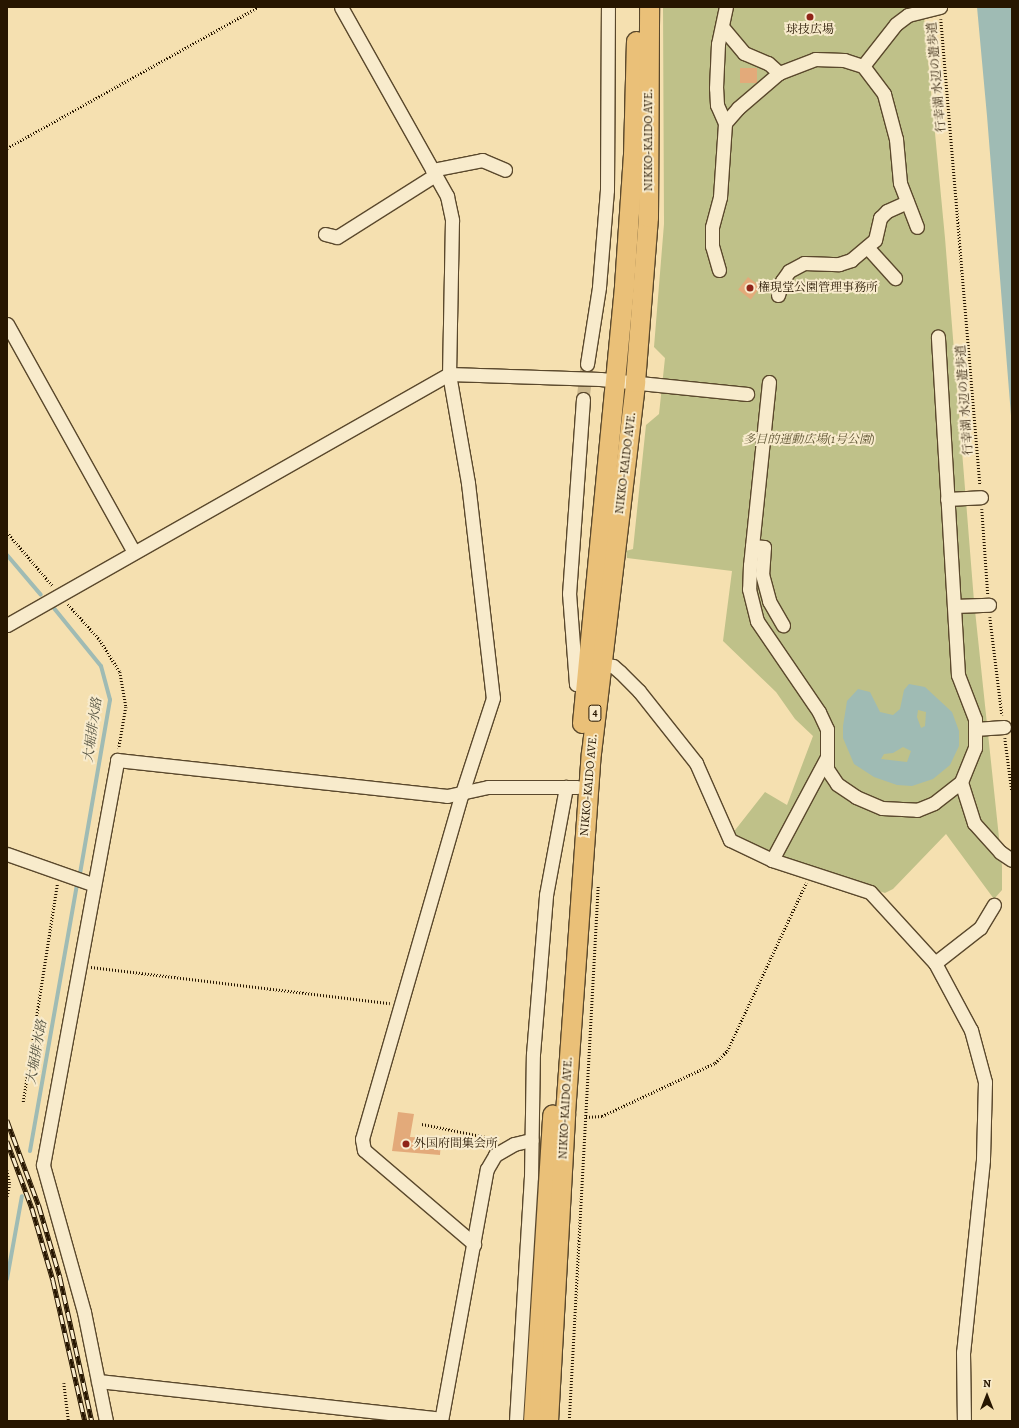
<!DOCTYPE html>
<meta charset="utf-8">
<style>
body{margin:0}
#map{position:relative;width:1019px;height:1428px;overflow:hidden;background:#f5e0b0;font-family:Alegreya,"Noto Serif JP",serif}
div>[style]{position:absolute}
.green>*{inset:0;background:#bfc189}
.water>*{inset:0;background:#9fbbb4}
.stream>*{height:4px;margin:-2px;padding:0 2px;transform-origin:2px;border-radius:2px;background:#9fbbb4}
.building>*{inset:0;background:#e3aa7a;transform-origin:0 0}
.minor-tunnel>*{height:13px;margin-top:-6.5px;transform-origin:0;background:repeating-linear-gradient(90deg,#ccb88d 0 13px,transparent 0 19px)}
.path>*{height:2.5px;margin-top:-1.25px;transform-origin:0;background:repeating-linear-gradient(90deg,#271600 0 1px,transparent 0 3px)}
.roads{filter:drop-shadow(1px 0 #5a482c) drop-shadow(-1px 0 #5a482c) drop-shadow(0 1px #5a482c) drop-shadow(0 -1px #5a482c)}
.minor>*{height:13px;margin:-6.5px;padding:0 6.5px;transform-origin:6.5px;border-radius:6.5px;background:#f8ebcc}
.highway>*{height:19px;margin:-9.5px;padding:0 9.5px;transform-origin:9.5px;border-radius:9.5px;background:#eac078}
.rail>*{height:4.5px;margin-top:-2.25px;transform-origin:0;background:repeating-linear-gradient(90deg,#f8ebcc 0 9px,#271600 0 18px);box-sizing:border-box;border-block:1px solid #271600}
.dots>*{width:11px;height:11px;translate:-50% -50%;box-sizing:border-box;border:2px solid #f8ebcc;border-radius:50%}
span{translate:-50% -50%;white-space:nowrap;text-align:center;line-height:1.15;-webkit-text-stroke:4px #f8ebcc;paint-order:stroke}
.shield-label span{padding:1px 3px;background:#f8ebcc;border:1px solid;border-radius:3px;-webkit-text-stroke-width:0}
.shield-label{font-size:11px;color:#271600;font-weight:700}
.poi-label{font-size:12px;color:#271600}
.left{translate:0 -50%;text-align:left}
.street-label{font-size:12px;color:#271600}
.park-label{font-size:12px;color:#5c5230;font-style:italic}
.water-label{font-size:13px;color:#51503f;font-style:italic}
.frame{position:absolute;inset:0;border:8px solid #271600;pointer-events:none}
.north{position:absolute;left:967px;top:1376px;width:40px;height:40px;-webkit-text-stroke:3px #f8ebcc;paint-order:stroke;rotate:0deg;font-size:11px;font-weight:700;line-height:16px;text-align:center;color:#271600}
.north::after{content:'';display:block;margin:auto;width:14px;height:18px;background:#271600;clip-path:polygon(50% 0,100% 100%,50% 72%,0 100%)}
</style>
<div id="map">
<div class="green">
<div style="clip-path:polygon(663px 7px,923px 7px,945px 238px,974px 601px,1002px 866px,1002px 890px,994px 899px,946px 834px,893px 889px,885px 893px,780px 859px,736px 839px,732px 834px,765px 792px,787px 805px,813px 736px,795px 719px,776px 692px,723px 641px,732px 571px,627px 558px,626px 551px,633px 549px,646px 425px,659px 414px,665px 358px,654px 347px,664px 224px)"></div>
</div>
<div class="water">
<div style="clip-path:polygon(977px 7px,1012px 7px,1012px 428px,987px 116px)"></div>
<div style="clip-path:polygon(evenodd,909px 684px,925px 687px,952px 712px,959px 731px,959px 746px,950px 765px,933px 779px,912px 786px,897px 785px,874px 777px,854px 764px,843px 738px,843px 726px,847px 701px,858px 689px,870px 692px,880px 712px,893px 715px,900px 709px,904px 690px,909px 684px,918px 710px,926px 712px,925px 726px,921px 728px,917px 717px,918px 710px,909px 684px,903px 747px,911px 751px,907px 762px,881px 759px,884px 754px,893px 753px,903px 747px)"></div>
</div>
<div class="stream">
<div style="left:7px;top:555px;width:52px;rotate:49.6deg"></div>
<div style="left:53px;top:607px;width:76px;rotate:50.9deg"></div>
<div style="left:101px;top:666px;width:35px;rotate:75deg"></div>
<div style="left:110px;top:700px;width:177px;rotate:99.8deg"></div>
<div style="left:30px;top:1151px;width:270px;rotate:-80deg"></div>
<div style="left:7px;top:1279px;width:84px;rotate:-79.8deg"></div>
</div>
<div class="building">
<div style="left:740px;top:68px;width:17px;height:15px"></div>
<div style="left:748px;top:277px;width:16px;height:16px;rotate:38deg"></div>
<div style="clip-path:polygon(398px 1112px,414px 1114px,410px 1137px,441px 1139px,440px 1155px,392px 1151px)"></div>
</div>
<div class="minor-tunnel">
<div style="left:583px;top:399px;width:35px;rotate:-83deg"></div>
</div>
<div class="path">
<div style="left:941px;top:19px;width:467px;rotate:85.2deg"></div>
<div style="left:7px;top:148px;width:288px;rotate:-29.3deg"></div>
<div style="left:982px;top:509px;width:85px;rotate:86deg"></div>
<div style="left:7px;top:532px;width:70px;rotate:49.7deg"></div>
<div style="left:68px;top:604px;width:48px;rotate:48.4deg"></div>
<div style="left:100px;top:640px;width:38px;rotate:58deg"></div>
<div style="left:120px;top:672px;width:36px;rotate:80deg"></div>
<div style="left:126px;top:707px;width:42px;rotate:99.7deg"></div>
<div style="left:990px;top:617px;width:99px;rotate:83deg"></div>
<div style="left:1005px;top:738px;width:53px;rotate:82.5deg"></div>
<div style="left:91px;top:967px;width:301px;rotate:6.9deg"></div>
<div style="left:23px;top:1102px;width:221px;rotate:-81.1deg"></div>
<div style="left:586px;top:1117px;width:16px;rotate:-4deg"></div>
<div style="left:602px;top:1116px;width:125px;rotate:-25.1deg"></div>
<div style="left:715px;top:1063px;width:17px;rotate:-45deg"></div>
<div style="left:727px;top:1051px;width:186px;rotate:-64.8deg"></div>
<div style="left:422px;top:1124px;width:76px;rotate:11.5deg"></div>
<div style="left:7px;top:1170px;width:14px;rotate:78deg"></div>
<div style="left:10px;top:1184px;width:14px;rotate:102deg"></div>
<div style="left:64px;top:1383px;width:38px;rotate:83deg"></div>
<div style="left:569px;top:1421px;width:536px;rotate:-86.9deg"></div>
</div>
<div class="roads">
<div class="minor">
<div style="left:341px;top:7px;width:217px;rotate:60.7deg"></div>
<div style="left:447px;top:196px;width:25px;rotate:78deg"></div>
<div style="left:452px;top:220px;width:154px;rotate:91.1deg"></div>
<div style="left:449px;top:374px;width:111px;rotate:80.1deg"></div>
<div style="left:468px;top:483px;width:216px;rotate:83.4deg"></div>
<div style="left:493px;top:698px;width:103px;rotate:108.1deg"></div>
<div style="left:461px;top:796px;width:357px;rotate:106.1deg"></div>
<div style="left:362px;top:1139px;width:11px;rotate:80deg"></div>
<div style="left:364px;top:1150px;width:145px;rotate:40.5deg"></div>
<div style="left:723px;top:28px;width:33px;rotate:50deg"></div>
<div style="left:744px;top:53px;width:26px;rotate:23deg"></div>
<div style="left:768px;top:63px;width:15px;rotate:42deg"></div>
<div style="left:863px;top:66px;width:53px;rotate:-51.8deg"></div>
<div style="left:896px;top:24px;width:15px;rotate:-37deg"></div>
<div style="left:908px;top:15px;width:33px;rotate:-14deg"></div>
<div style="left:725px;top:123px;width:20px;rotate:-114deg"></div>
<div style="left:717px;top:105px;width:17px;rotate:-93deg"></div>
<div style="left:716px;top:88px;width:44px;rotate:-87.4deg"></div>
<div style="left:718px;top:44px;width:38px;rotate:-78deg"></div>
<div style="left:432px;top:170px;width:51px;rotate:-11.3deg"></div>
<div style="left:482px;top:160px;width:25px;rotate:23deg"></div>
<div style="left:325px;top:234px;width:12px;rotate:14deg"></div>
<div style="left:337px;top:237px;width:116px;rotate:-32.3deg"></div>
<div style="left:867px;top:247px;width:42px;rotate:47.9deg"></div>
<div style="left:719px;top:270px;width:25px;rotate:-106deg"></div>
<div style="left:712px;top:246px;width:19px;rotate:-90deg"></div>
<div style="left:712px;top:227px;width:31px;rotate:-75deg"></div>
<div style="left:720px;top:197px;width:74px;rotate:-86.1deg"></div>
<div style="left:725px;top:123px;width:20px;rotate:-49deg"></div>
<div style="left:738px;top:108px;width:54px;rotate:-40.5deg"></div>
<div style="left:779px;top:73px;width:39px;rotate:-21deg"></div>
<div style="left:815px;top:59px;width:29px;rotate:2deg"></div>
<div style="left:844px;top:60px;width:20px;rotate:18deg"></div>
<div style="left:863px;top:66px;width:35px;rotate:53deg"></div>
<div style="left:884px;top:94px;width:47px;rotate:75.1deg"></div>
<div style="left:896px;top:139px;width:44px;rotate:84.8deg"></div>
<div style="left:900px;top:183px;width:47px;rotate:68.9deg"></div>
<div style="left:778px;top:295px;width:15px;rotate:-74deg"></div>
<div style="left:782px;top:281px;width:12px;rotate:-55deg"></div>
<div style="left:789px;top:271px;width:17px;rotate:-28deg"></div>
<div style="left:804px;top:263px;width:35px;rotate:2deg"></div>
<div style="left:839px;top:264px;width:13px;rotate:-18deg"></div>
<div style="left:851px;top:260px;width:31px;rotate:-40deg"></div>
<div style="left:875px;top:240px;width:23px;rotate:-77deg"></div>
<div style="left:880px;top:218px;width:10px;rotate:-45deg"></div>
<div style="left:887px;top:211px;width:22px;rotate:-24deg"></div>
<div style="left:7px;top:324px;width:261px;rotate:60.9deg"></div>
<div style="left:587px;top:364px;width:78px;rotate:-81.1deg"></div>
<div style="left:599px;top:287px;width:97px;rotate:-85.3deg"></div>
<div style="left:607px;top:190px;width:183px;rotate:-89.7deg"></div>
<div style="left:769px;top:382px;width:184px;rotate:95.9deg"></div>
<div style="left:750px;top:565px;width:24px;rotate:92deg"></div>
<div style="left:749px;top:589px;width:33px;rotate:76deg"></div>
<div style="left:757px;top:621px;width:110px;rotate:55.7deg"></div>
<div style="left:819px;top:712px;width:19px;rotate:65deg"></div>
<div style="left:827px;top:729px;width:40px;rotate:90deg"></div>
<div style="left:827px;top:769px;width:18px;rotate:56deg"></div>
<div style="left:837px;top:784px;width:23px;rotate:34deg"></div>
<div style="left:856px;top:797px;width:28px;rotate:23deg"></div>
<div style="left:882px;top:808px;width:35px;rotate:3deg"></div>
<div style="left:917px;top:810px;width:18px;rotate:-22deg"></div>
<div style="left:934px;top:803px;width:34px;rotate:-38deg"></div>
<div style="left:961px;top:782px;width:37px;rotate:-68deg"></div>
<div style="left:975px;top:748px;width:29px;rotate:-90deg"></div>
<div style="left:975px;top:719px;width:47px;rotate:-111.1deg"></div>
<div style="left:958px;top:675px;width:339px;rotate:-93.4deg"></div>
<div style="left:583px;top:399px;width:195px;rotate:94.1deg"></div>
<div style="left:569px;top:593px;width:91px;rotate:85.6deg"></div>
<div style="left:576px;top:684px;width:9px"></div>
<div style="left:947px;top:499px;width:34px;rotate:-3deg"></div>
<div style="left:752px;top:546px;width:12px;rotate:5deg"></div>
<div style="left:764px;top:547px;width:27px;rotate:94deg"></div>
<div style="left:762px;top:574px;width:28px;rotate:75deg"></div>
<div style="left:769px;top:601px;width:28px;rotate:60deg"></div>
<div style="left:954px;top:606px;width:35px;rotate:-2deg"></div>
<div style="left:7px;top:625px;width:508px;rotate:-29.59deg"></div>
<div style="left:449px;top:374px;width:151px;rotate:1.9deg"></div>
<div style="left:600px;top:379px;width:148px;rotate:5.8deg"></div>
<div style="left:594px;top:663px;width:19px;rotate:9deg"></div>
<div style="left:613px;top:666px;width:9px;rotate:41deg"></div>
<div style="left:620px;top:672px;width:27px;rotate:45deg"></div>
<div style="left:639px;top:691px;width:92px;rotate:51.6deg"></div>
<div style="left:696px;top:763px;width:84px;rotate:66.2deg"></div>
<div style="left:730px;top:840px;width:47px;rotate:25.5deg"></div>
<div style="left:772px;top:860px;width:103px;rotate:18.1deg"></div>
<div style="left:870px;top:892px;width:96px;rotate:47.5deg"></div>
<div style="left:935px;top:963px;width:76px;rotate:61.8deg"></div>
<div style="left:971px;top:1030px;width:54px;rotate:74.9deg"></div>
<div style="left:985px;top:1082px;width:78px;rotate:91.5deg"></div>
<div style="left:983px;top:1160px;width:193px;rotate:95.9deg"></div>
<div style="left:963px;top:1352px;width:69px;rotate:89.2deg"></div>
<div style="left:975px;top:729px;width:29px;rotate:-4deg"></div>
<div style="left:961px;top:782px;width:43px;rotate:72.4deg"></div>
<div style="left:974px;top:823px;width:39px;rotate:48deg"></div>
<div style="left:1000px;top:852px;width:14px;rotate:34deg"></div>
<div style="left:7px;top:854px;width:90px;rotate:19.4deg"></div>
<div style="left:772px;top:860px;width:115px;rotate:-61.9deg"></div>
<div style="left:935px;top:963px;width:57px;rotate:-37.9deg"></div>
<div style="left:980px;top:928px;width:27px;rotate:-59deg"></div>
<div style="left:98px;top:1381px;width:345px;rotate:6.3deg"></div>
<div style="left:106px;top:1421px;width:111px;rotate:-101.4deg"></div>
<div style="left:84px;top:1312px;width:153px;rotate:-105.6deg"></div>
<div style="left:43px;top:1165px;width:412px;rotate:-79.6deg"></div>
<div style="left:117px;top:760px;width:332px;rotate:6.2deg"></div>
<div style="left:447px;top:796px;width:42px;rotate:-12.4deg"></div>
<div style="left:488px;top:787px;width:89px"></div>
<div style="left:441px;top:1421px;width:256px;rotate:-79.7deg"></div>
<div style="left:487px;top:1169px;width:16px;rotate:-60deg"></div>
<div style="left:495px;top:1155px;width:22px;rotate:-30deg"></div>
<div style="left:514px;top:1144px;width:18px;rotate:-13deg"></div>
<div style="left:516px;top:1421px;width:244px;rotate:-86.5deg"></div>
<div style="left:531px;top:1177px;width:123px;rotate:-89.1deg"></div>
<div style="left:533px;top:1054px;width:160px;rotate:-85.3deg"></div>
<div style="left:546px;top:895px;width:110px;rotate:-79.5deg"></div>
</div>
<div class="highway">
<div style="left:582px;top:723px;width:439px;rotate:-84.5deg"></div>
<div style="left:624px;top:286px;width:131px;rotate:-86.1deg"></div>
<div style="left:633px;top:155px;width:114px;rotate:-88.5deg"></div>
<div style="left:533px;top:1421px;width:307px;rotate:-86.4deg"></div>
<div style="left:548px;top:1421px;width:308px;rotate:-86.8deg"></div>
<div style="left:565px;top:1113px;width:361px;rotate:-85.9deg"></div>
<div style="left:591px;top:753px;width:374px;rotate:-83.2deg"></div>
<div style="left:635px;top:382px;width:166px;rotate:-85.5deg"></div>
<div style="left:648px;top:217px;width:210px;rotate:-89.7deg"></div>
</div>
</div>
<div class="rail">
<div style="left:7px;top:1120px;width:92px;rotate:69.6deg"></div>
<div style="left:39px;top:1206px;width:74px;rotate:73.5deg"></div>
<div style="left:60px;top:1277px;width:148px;rotate:77.5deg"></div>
<div style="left:7px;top:1141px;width:72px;rotate:69.5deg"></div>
<div style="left:32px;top:1208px;width:75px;rotate:73.7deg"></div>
<div style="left:53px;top:1280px;width:145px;rotate:77.2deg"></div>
</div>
<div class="dots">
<div style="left:810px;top:17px;background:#8f2418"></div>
<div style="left:750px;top:288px;background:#8f2418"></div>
<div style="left:406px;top:1144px;background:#8f2418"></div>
</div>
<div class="shield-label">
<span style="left:595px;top:713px">4</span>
</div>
<div class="poi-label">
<span style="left:810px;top:30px">球技広場</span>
<span class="left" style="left:758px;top:288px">権現堂公園管理事務所</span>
<span class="left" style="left:414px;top:1144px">外国府間集会所</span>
</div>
<div class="street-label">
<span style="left:937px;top:77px;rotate:-95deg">行幸湖 水辺の遊歩道</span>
<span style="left:649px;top:140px;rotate:-90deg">NIKKO-KAIDO AVE.</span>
<span style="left:965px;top:400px;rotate:-94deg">行幸湖 水辺の遊歩道</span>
<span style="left:626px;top:463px;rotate:-83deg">NIKKO-KAIDO AVE.</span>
<span style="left:589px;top:785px;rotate:-85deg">NIKKO-KAIDO AVE.</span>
<span style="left:566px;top:1108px;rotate:-87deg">NIKKO-KAIDO AVE.</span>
</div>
<div class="park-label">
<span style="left:809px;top:440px">多目的運動広場(1号公園)</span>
</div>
<div class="water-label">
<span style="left:93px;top:730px;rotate:-82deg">大堀排水路</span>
<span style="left:37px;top:1052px;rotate:-80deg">大堀排水路</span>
</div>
<div class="frame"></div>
<div class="north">N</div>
</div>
